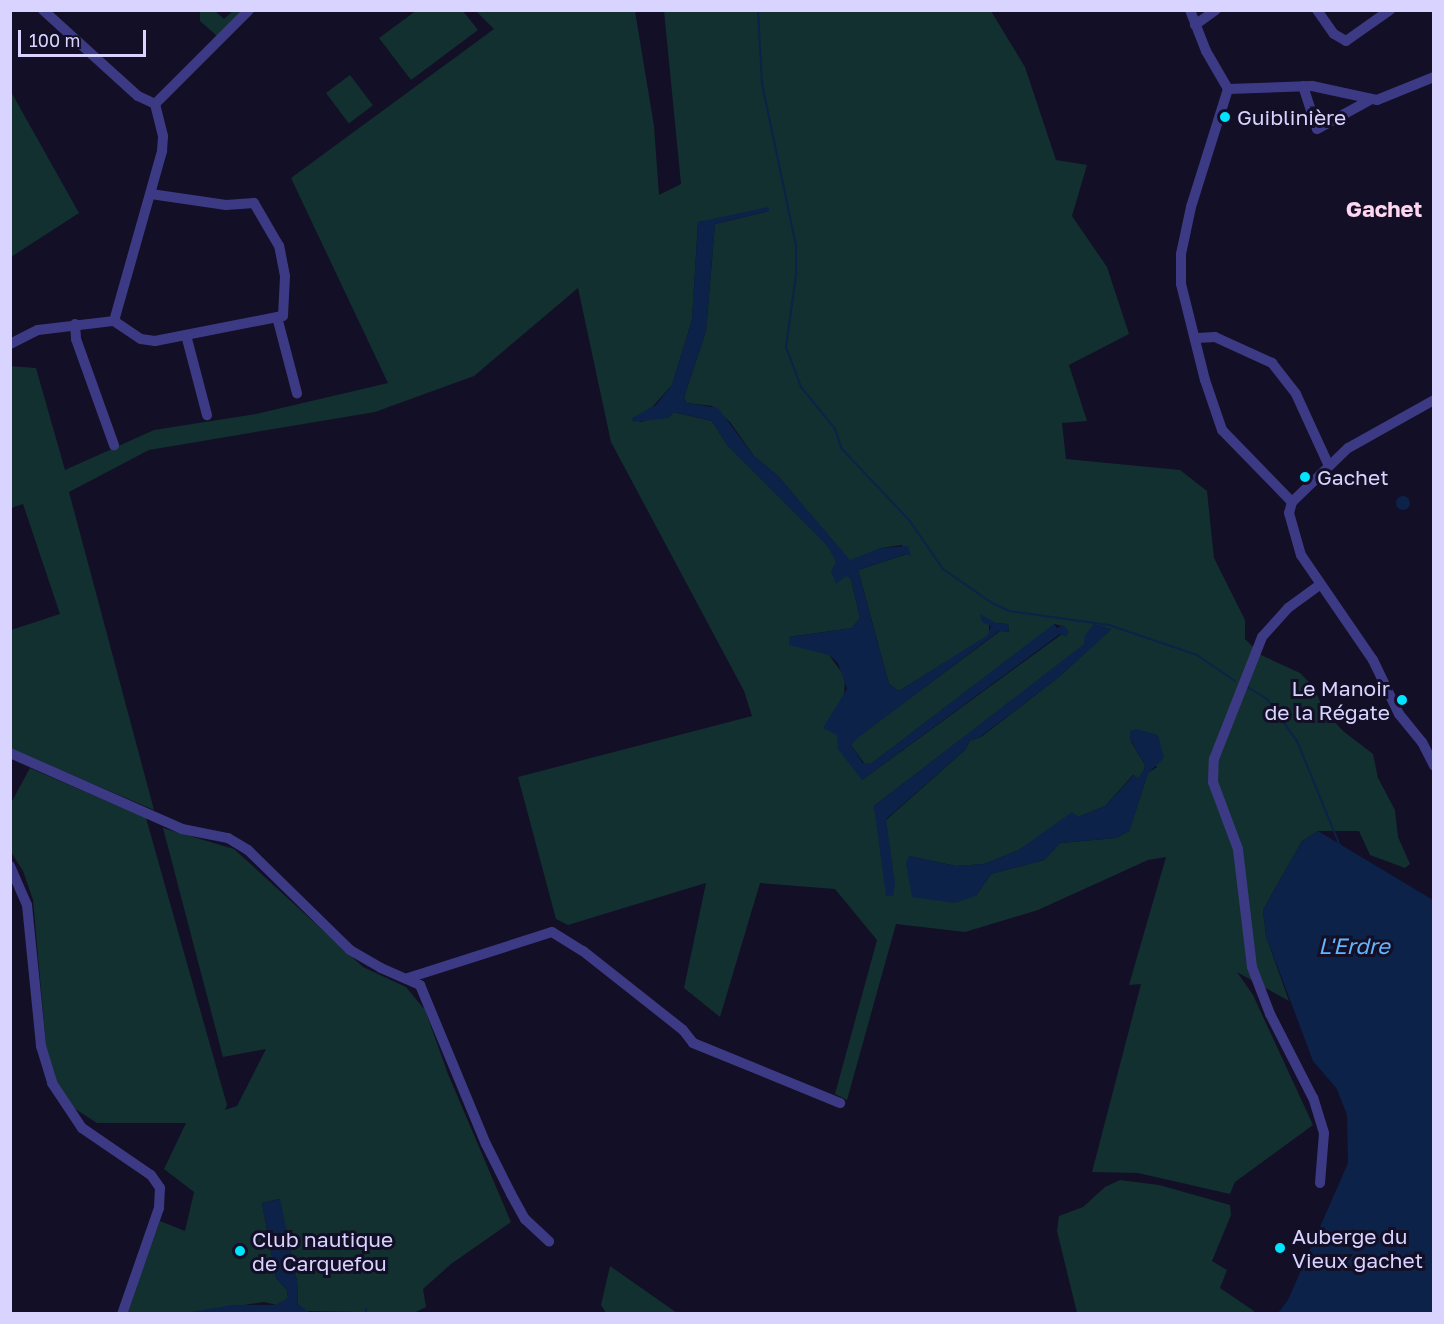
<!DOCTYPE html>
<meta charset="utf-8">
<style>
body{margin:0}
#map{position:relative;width:1444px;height:1324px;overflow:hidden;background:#130f26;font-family:"Golos Text",sans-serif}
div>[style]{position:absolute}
.green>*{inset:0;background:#12302f;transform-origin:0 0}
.water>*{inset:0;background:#0c2248}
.round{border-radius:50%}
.stream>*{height:2px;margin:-1px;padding:0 1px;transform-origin:1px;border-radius:1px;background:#0c2248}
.minor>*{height:10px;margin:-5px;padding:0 5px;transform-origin:5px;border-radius:5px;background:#3d3a85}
.dots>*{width:16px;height:16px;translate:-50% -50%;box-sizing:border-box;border:3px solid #130f26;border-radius:50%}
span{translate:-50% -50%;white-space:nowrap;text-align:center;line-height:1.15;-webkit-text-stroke:6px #130f26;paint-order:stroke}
.poi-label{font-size:21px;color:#d9d4ff}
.left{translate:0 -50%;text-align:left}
.right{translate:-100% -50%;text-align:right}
.neighbourhood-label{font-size:22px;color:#ffd6f0;font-weight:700}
.water-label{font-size:22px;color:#62b6ff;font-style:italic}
.frame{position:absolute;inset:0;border:12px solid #d9d4ff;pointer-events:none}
.scale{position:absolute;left:18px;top:30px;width:128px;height:27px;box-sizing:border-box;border:3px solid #d9d4ff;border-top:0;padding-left:8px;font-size:18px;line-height:21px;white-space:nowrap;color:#d9d4ff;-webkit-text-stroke:4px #130f26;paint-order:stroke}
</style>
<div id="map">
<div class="green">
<div style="clip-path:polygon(417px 10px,463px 11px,478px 30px,411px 80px,379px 38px)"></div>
<div style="clip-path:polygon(200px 11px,215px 11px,224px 19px,233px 11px,242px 11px,217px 36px,200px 21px)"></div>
<div style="clip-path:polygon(evenodd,476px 11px,635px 11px,654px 126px,659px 195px,681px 184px,664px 11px,991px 11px,1025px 67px,1056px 160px,1087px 165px,1072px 216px,1107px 267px,1129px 334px,1069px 365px,1087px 421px,1062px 423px,1066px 459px,1180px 470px,1207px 491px,1214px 558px,1245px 620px,1245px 639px,1261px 655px,1300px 673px,1314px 687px,1323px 709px,1343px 731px,1373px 754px,1378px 778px,1395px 810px,1398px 837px,1410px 864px,1405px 868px,1370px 855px,1359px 831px,1318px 831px,1302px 841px,1263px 910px,1266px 936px,1289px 1001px,1237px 972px,1253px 995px,1313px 1125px,1235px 1182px,1230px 1194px,1138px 1173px,1092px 1172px,1141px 984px,1129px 985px,1166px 857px,1148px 860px,1038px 910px,965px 932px,896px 924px,847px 1100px,835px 1094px,877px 940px,835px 889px,760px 883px,720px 1017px,684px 988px,706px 883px,568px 925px,556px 919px,518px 777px,752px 716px,744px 691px,611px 442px,578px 288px,474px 376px,375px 412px,149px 450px,69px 492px,154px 810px,11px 749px,11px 630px,60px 614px,23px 504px,11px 508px,10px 366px,36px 368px,65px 470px,154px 430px,256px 414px,388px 383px,291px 178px,494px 29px,476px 11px,769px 211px,715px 224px,706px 331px,684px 397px,686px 403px,712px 406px,730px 422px,754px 456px,778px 476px,850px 561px,881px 548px,902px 545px,907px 554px,858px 570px,889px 684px,899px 691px,989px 635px,989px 623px,1008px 624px,1009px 632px,1000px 631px,854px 740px,851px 745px,864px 763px,872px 763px,1055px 624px,1065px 627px,1062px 634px,862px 780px,837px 735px,826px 725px,844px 699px,845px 677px,829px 655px,789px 637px,852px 628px,860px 618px,851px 579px,827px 545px,728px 446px,712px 421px,673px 412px,641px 422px,633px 418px,646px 414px,672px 385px,692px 320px,698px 222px,769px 211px,476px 11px,1111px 629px,1059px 677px,981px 737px,969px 741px,966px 749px,886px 820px,893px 896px,874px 806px,1085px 644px,1085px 635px,1111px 629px,476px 11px,1130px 740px,1157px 767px,1148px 773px,1129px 831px,1116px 838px,1060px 843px,1044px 860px,991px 874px,976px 896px,909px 856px,956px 866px,984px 864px,1019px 850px,1072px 813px,1078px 817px,1105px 806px,1133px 775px,1138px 779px,1144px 770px,1145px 765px,1130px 740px)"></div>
<div style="left:350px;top:75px;width:38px;height:30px;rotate:53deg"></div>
<div style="clip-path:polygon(10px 90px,79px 213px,11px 257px,10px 257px)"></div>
<div style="clip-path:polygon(30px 768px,146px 818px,227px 1105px,225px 1110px,237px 1106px,266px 1049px,223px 1057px,163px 828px,234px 849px,363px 967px,406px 987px,425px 1010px,448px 1074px,511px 1222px,451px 1264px,423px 1289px,426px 1307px,414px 1313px,305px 1311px,298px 1304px,297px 1281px,279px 1199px,262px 1203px,276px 1278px,287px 1290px,288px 1298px,277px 1305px,264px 1302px,186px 1313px,127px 1313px,160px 1221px,185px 1231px,194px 1192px,164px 1169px,186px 1123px,97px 1123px,69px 1105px,57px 1086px,46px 1046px,33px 900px,23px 871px,11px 852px,11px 803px)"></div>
<div style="clip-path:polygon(1120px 1180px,1159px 1185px,1230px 1205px,1231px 1215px,1212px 1261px,1227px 1270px,1220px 1288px,1254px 1311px,1252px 1313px,1077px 1313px,1057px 1231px,1059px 1216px,1083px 1207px,1105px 1187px)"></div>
<div style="clip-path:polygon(610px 1266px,677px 1313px,606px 1313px,601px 1305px)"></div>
</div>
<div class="water">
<div style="clip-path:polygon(769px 207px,769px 211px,715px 224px,706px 331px,684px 397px,686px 403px,718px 408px,754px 456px,778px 476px,850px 560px,881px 548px,908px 546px,911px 556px,906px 554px,858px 570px,889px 684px,899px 691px,988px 635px,991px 626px,982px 622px,980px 614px,996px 623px,1008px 624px,1009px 632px,999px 631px,855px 740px,851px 745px,863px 763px,872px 763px,1054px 624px,1057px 628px,1063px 625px,1069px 632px,1066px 637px,1060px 634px,862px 780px,838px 749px,837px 735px,823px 728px,847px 689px,838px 663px,829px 655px,789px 645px,789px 637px,852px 628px,860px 618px,851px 579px,846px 576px,836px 584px,831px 571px,836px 562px,827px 545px,728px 446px,712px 421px,674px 412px,669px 418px,633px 422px,632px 418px,656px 405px,672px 385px,692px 320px,698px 222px)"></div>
<div class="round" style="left:1396px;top:496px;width:14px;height:14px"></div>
<div style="clip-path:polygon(1094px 624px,1112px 629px,1059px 677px,980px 737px,969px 741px,966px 749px,886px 819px,895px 883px,893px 896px,886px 896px,874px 806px,1084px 644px,1085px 635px)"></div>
<div style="clip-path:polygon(1137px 729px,1158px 735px,1164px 758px,1148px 773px,1129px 831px,1116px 838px,1060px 843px,1044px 860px,991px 874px,976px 896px,955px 903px,912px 897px,906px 863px,909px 856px,956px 866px,984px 864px,1019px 850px,1072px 812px,1078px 817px,1105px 806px,1134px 775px,1138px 778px,1144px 770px,1145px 765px,1130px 739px,1130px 731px)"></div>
<div style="clip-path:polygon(1318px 831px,1433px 900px,1433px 1313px,1278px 1313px,1288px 1300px,1348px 1163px,1347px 1115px,1337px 1089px,1313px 1061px,1266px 936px,1263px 910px,1302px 841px)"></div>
<div style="clip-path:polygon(280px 1199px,297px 1281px,298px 1304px,310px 1313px,186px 1313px,232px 1305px,277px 1305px,288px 1298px,287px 1290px,276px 1278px,262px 1203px)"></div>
</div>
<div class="stream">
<div style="left:758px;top:10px;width:74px;rotate:86.9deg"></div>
<div style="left:762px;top:84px;width:165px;rotate:78.1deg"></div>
<div style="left:796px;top:245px;width:30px;rotate:90deg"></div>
<div style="left:796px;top:275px;width:73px;rotate:97.9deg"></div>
<div style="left:786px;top:347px;width:43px;rotate:69.4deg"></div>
<div style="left:801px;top:387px;width:54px;rotate:51deg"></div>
<div style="left:835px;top:429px;width:21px;rotate:71deg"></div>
<div style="left:842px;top:449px;width:98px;rotate:46.7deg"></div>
<div style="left:909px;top:520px;width:60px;rotate:55.2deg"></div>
<div style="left:943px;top:569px;width:60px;rotate:34.8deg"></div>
<div style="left:992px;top:603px;width:19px;rotate:25deg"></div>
<div style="left:1009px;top:611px;width:101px;rotate:8deg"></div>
<div style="left:1109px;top:625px;width:93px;rotate:18.8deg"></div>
<div style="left:1197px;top:655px;width:46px;rotate:34.4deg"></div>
<div style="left:1246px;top:686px;width:25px;rotate:32deg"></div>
<div style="left:1267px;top:699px;width:52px;rotate:54.5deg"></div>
<div style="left:1297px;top:741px;width:113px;rotate:67.7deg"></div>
<div style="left:366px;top:1309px;width:5px;rotate:90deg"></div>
</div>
<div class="minor">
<div style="left:43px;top:10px;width:128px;rotate:42.2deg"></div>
<div style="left:138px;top:96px;width:19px;rotate:25deg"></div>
<div style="left:1190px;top:10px;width:44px;rotate:68.7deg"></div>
<div style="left:1206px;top:51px;width:44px;rotate:59.9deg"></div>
<div style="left:1228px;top:89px;width:124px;rotate:107.4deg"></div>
<div style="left:1191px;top:207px;width:48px;rotate:102deg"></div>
<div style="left:1181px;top:254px;width:30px;rotate:90deg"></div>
<div style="left:1181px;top:284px;width:99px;rotate:76deg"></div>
<div style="left:1205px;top:380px;width:53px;rotate:71.2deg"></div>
<div style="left:1222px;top:430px;width:100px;rotate:45.8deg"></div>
<div style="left:1317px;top:10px;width:29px;rotate:55deg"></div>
<div style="left:1334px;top:34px;width:14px;rotate:30deg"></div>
<div style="left:1346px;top:41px;width:54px;rotate:-35.2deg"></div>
<div style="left:1195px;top:25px;width:26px;rotate:-36deg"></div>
<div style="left:1303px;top:86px;width:45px;rotate:72deg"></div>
<div style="left:1317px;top:129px;width:60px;rotate:-28.7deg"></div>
<div style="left:1228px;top:89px;width:84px;rotate:-2deg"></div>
<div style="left:1312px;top:86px;width:66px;rotate:12.2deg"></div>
<div style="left:1377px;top:100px;width:61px;rotate:-22deg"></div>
<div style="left:155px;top:104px;width:133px;rotate:-45deg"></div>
<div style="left:277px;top:317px;width:79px;rotate:75.3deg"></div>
<div style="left:114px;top:321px;width:32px;rotate:34deg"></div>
<div style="left:141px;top:339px;width:14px;rotate:8deg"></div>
<div style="left:155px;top:341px;width:130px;rotate:-11.1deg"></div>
<div style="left:283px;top:316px;width:40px;rotate:-87.1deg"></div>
<div style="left:285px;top:276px;width:31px;rotate:-101deg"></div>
<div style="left:279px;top:246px;width:50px;rotate:-120.2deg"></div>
<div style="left:254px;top:203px;width:28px;rotate:176deg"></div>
<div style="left:226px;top:205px;width:76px;rotate:-171.7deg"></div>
<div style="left:114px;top:321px;width:177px;rotate:-74.2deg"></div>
<div style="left:162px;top:151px;width:15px;rotate:-86deg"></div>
<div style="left:163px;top:136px;width:33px;rotate:-104deg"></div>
<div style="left:75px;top:324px;width:15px;rotate:86deg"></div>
<div style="left:76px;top:339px;width:113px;rotate:70.3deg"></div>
<div style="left:186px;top:335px;width:83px;rotate:75.3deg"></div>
<div style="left:1197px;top:338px;width:18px;rotate:-3deg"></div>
<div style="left:1215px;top:337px;width:63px;rotate:24.5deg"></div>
<div style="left:1272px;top:363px;width:39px;rotate:52deg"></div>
<div style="left:1296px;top:394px;width:77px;rotate:65.4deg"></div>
<div style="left:10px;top:344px;width:31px;rotate:-27deg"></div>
<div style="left:38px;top:330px;width:77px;rotate:-6.8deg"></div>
<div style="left:1434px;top:400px;width:98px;rotate:150.8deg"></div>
<div style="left:1348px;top:448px;width:78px;rotate:136deg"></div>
<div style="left:1292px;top:502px;width:11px;rotate:105deg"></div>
<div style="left:1289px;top:513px;width:44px;rotate:74.1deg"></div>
<div style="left:1301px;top:555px;width:127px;rotate:55.6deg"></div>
<div style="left:1373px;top:660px;width:60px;rotate:64.3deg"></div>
<div style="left:1399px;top:714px;width:36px;rotate:51deg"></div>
<div style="left:1422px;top:742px;width:27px;rotate:63deg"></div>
<div style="left:10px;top:753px;width:188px;rotate:23.8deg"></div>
<div style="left:182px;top:829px;width:47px;rotate:11.1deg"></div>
<div style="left:228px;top:838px;width:23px;rotate:31deg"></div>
<div style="left:248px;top:850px;width:143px;rotate:44.4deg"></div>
<div style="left:350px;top:950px;width:36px;rotate:30deg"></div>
<div style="left:381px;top:968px;width:43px;rotate:23.6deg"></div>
<div style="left:420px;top:985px;width:172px;rotate:67.5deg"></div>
<div style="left:486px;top:1144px;width:56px;rotate:63.4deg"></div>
<div style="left:511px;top:1194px;width:29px;rotate:61deg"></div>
<div style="left:525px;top:1219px;width:33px;rotate:43deg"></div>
<div style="left:10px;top:866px;width:43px;rotate:66.4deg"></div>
<div style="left:27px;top:905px;width:142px;rotate:84.3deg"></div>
<div style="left:41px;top:1046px;width:39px;rotate:73deg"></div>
<div style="left:52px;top:1083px;width:54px;rotate:56.3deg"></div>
<div style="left:82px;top:1128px;width:83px;rotate:34.3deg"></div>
<div style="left:151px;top:1175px;width:16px;rotate:55deg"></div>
<div style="left:160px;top:1188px;width:20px;rotate:93deg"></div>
<div style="left:159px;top:1208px;width:112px;rotate:109.2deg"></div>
<div style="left:408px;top:978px;width:151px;rotate:-17.7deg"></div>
<div style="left:552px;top:932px;width:36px;rotate:32deg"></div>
<div style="left:583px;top:951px;width:127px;rotate:38.3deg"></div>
<div style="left:683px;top:1030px;width:16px;rotate:52deg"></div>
<div style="left:693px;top:1043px;width:159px;rotate:22.2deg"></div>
<div style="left:1320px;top:1183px;width:50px;rotate:-85.4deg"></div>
<div style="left:1324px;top:1133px;width:37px;rotate:-107deg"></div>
<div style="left:1313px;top:1098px;width:94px;rotate:-117.1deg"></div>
<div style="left:1270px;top:1014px;width:50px;rotate:-111deg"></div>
<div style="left:1252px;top:967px;width:119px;rotate:-96.8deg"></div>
<div style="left:1238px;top:849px;width:72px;rotate:-110.5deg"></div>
<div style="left:1213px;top:782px;width:23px;rotate:-88deg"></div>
<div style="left:1214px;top:759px;width:131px;rotate:-68.5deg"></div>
<div style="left:1262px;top:637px;width:39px;rotate:-48deg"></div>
<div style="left:1288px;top:608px;width:39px;rotate:-36deg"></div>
</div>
<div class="dots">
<div style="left:1225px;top:117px;background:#00e5ff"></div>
<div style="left:1305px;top:477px;background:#00e5ff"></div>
<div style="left:1402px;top:700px;background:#00e5ff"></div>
<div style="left:1280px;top:1248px;background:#00e5ff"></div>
<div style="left:240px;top:1251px;background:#00e5ff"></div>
</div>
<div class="poi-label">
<span class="left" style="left:1237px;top:117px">Guiblinière</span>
<span class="left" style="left:1317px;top:477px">Gachet</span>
<span class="right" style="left:1390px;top:700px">Le Manoir<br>de la Régate</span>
<span class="left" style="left:1292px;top:1248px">Auberge du<br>Vieux gachet</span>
<span class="left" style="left:252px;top:1251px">Club nautique<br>de Carquefou</span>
</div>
<div class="neighbourhood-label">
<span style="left:1384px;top:209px">Gachet</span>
</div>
<div class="water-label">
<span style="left:1354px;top:946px">L'Erdre</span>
</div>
<div class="frame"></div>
<div class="scale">100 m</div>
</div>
